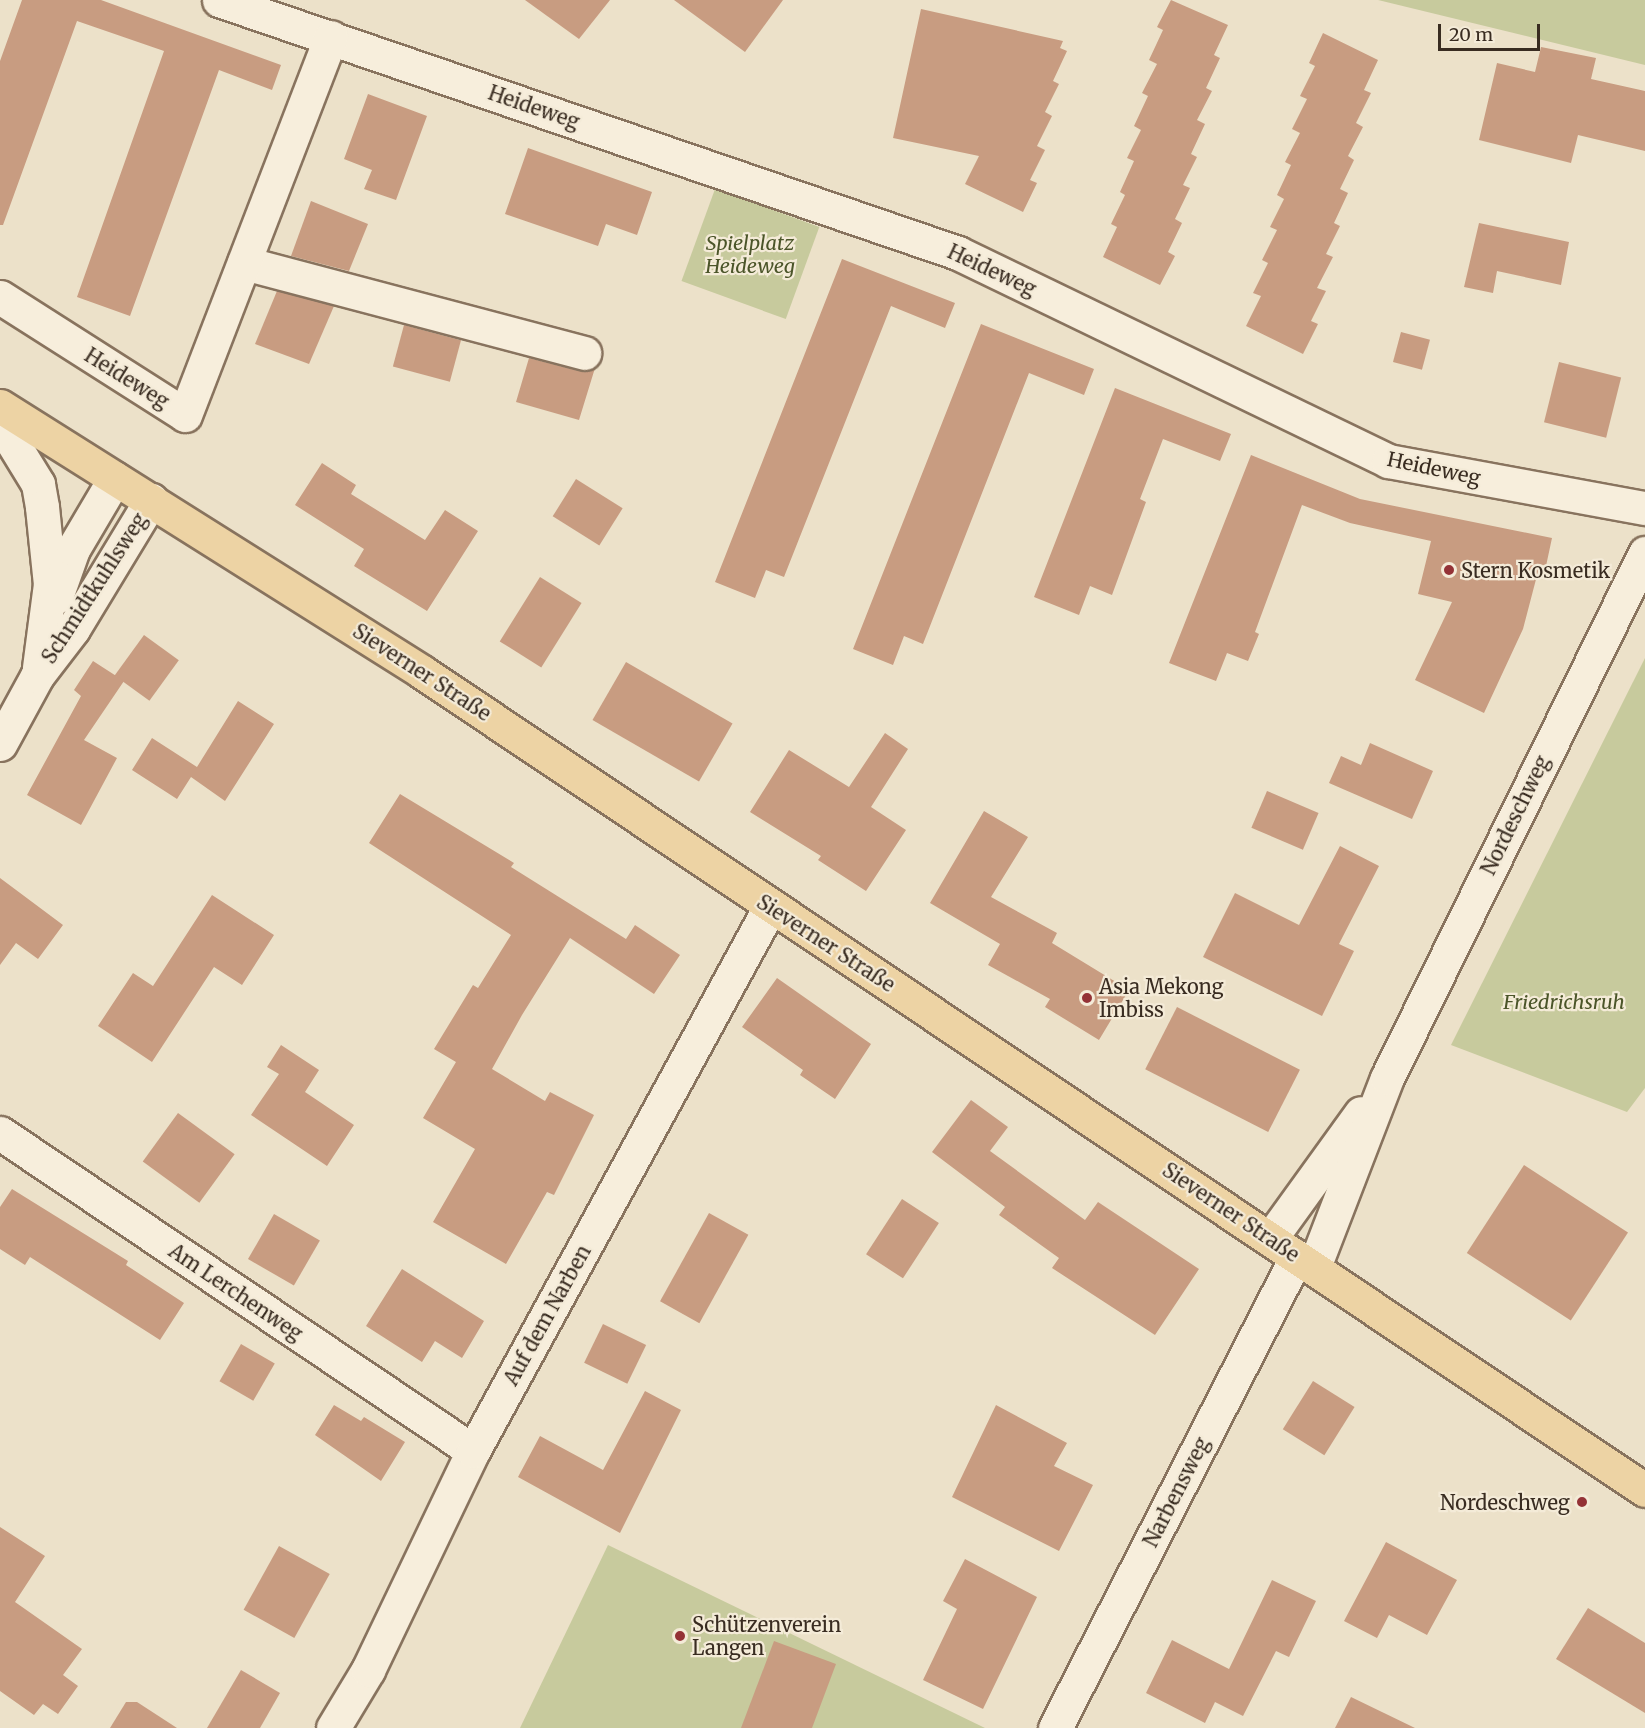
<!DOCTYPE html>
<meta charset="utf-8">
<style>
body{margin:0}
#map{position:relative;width:1645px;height:1728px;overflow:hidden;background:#ece1c9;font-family:Merriweather,serif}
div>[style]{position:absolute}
.green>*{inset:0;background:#c7ca9d;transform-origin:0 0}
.building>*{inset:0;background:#c89c81;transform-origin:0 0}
.roads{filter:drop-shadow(2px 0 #88735e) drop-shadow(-2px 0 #88735e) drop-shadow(0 2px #88735e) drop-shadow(0 -2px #88735e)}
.minor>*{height:33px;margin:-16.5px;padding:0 16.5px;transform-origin:16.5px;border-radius:16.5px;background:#f7eedc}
.major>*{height:33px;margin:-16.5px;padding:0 16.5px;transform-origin:16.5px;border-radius:16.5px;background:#edd3a4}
.dots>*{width:16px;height:16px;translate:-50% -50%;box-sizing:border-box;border:3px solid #f4ebd8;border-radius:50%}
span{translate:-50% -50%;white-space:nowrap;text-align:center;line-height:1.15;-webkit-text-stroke:4.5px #f4ebd8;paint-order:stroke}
.street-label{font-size:20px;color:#392c21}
.park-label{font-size:20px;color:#4b5529;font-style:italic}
.poi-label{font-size:20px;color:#392c21}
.left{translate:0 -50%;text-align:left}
.right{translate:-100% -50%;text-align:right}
.scale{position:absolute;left:1438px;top:24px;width:102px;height:27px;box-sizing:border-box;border:3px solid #392c21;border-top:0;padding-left:8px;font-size:18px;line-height:21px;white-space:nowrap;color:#392c21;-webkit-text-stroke:4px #f4ebd8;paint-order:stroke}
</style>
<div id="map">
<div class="green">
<div style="clip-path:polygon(1378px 0,1645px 0,1645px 65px)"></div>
<div style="left:715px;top:189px;width:111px;height:98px;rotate:20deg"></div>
<div style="clip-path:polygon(1645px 658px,1645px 1088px,1627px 1112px,1451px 1045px)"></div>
<div style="clip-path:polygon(608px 1545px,985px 1728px,520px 1728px)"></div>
</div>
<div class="building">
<div style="clip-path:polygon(22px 0,101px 0,281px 65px,272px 90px,219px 70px,130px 316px,77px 297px,164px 51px,77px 21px,3px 225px,0 225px,0 61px)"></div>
<div style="clip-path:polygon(525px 0,610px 0,579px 39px)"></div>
<div style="clip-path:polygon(674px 0,783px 0,745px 52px)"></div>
<div style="clip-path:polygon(1171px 0,1228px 25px,1214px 55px,1220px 58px,1206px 88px,1212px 91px,1197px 120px,1205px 124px,1191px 154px,1197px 157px,1183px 185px,1190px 188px,1175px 219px,1182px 223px,1168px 252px,1175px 256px,1160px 285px,1103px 257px,1117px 227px,1111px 224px,1125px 195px,1120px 192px,1134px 161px,1127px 158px,1141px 130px,1134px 126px,1148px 96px,1142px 93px,1157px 64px,1149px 60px,1163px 30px,1157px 27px)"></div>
<div style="clip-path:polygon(921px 9px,1063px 41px,1060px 48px,1067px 51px,1053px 81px,1059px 84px,1045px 112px,1052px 116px,1037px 146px,1045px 150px,1030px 180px,1037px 183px,1023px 212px,965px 184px,979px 156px,893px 138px)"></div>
<div style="clip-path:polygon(1323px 33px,1378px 60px,1364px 90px,1371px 93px,1356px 123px,1363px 127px,1348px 156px,1354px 160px,1340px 189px,1348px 193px,1334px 223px,1340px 226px,1326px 254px,1333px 257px,1317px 288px,1326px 291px,1311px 321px,1318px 324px,1303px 354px,1246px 326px,1261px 296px,1253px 293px,1268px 263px,1262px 260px,1277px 230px,1270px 227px,1284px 199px,1277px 195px,1291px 165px,1285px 162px,1300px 133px,1292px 129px,1307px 99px,1300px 96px,1315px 66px,1309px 63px)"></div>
<div style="clip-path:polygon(1541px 47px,1596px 58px,1591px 79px,1645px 91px,1645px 151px,1578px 135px,1571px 163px,1479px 140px,1497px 63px,1535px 72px)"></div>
<div style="clip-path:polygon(368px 94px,427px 116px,396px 200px,364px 189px,372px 170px,344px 159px)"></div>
<div style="clip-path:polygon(528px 148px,652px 192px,637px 235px,606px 224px,598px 246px,505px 214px)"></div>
<div style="clip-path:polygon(311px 201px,368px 224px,349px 271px,291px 256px)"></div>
<div style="clip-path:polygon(1479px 223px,1569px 242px,1561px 285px,1497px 271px,1493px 293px,1464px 287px)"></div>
<div style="clip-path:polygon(842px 259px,955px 303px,945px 328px,891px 306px,784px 577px,766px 570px,755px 598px,715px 582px)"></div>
<div style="clip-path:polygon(277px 291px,334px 306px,309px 364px,255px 344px)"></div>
<div style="clip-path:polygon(981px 324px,1094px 369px,1084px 395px,1029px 373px,923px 644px,904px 636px,893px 665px,853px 649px)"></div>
<div style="left:404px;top:325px;width:59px;height:43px;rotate:15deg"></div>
<div style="left:1401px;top:332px;width:30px;height:31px;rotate:15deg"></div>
<div style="clip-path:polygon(529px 358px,579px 371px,595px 368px,579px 420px,516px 402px)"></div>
<div style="left:1559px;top:362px;width:64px;height:62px;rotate:14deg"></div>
<div style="clip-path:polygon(1115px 388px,1231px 434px,1220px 461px,1163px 439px,1140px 499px,1146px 502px,1112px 595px,1090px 586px,1079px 615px,1034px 597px)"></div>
<div style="clip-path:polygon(1251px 455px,1360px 499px,1552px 538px,1546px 566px,1540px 564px,1523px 629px,1484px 713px,1415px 680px,1452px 602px,1418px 594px,1431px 541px,1350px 523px,1302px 505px,1255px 632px,1259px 634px,1248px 661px,1227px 653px,1216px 681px,1169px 663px)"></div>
<div style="clip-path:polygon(322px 463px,356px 485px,351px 494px,425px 540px,445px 510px,478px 531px,427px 611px,354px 566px,364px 549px,295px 505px)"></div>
<div style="left:576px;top:479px;width:55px;height:44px;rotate:32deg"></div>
<div style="left:540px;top:577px;width:49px;height:76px;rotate:32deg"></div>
<div style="left:144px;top:635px;width:43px;height:50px;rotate:36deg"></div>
<div style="clip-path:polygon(93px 661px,124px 681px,84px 740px,117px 758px,81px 825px,27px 795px,81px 696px,74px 690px)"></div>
<div style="left:626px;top:662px;width:123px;height:67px;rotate:30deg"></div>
<div style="clip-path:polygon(238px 701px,274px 724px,225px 801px,191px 777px,177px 799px,132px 770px,152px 738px,197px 767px)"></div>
<div style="clip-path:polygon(885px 733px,908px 749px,871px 807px,906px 830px,866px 891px,818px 860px,821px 856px,750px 812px,789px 750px,849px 787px)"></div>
<div style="clip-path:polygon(1370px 743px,1433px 771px,1412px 819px,1329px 783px,1341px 756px,1361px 765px)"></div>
<div style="left:1267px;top:791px;width:56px;height:40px;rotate:23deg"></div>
<div style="clip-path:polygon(400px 794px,514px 863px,511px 867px,626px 939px,635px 925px,680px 955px,654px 994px,570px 938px,522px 1015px,492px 1069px,545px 1101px,550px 1092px,594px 1115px,554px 1195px,547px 1192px,506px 1264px,433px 1222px,475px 1149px,423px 1118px,456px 1062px,434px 1049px,473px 985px,478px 988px,511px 935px,369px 843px)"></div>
<div style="clip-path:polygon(984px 811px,1028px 837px,991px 897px,1057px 933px,1052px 943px,1129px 990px,1099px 1040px,1045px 1007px,1050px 999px,988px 965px,1000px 944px,930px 903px)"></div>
<div style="clip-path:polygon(1340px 846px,1379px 866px,1339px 944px,1354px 951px,1322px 1016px,1203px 957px,1235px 893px,1299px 925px)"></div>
<div style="clip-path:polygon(0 878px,63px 925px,38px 959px,16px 943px,0 965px)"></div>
<div style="clip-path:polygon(212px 895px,274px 935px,242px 985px,214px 967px,152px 1062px,98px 1026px,133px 973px,153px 986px)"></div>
<div style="clip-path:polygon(777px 978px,871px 1044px,835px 1099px,800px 1075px,803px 1070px,742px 1027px)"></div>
<div style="left:1177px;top:1007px;width:138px;height:70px;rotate:27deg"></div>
<div style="clip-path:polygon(281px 1045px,319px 1070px,305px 1092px,354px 1125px,327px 1166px,251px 1115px,279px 1074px,267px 1067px)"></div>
<div style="clip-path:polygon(971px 1100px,1008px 1127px,990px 1151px,1085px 1220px,1098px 1202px,1199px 1269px,1155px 1335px,1052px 1268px,1059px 1258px,999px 1215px,1005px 1207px,932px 1152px)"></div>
<div style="left:178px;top:1113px;width:70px;height:60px;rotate:36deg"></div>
<div style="left:1524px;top:1165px;width:124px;height:105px;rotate:33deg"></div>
<div style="clip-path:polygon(12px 1189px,128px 1261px,126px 1265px,184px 1303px,160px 1340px,30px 1257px,25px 1265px,0 1249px,0 1207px)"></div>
<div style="left:902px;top:1199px;width:44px;height:66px;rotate:33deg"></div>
<div style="left:709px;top:1213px;width:45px;height:101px;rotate:29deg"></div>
<div style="left:274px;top:1214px;width:53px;height:52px;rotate:30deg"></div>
<div style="clip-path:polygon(402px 1269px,484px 1321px,462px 1358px,435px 1341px,422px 1362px,366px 1326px)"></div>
<div style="left:603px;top:1324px;width:48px;height:43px;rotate:26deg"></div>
<div style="left:241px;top:1344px;width:39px;height:43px;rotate:30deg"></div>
<div style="left:1313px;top:1381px;width:49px;height:57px;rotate:32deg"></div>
<div style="clip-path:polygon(645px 1391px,681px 1410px,620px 1533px,518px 1477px,540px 1436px,603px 1470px)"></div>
<div style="clip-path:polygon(334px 1405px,361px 1421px,364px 1417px,405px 1442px,381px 1481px,315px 1435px)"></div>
<div style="clip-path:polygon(996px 1405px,1067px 1443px,1054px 1466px,1093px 1485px,1059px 1551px,952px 1497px)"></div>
<div style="clip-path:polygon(0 1527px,45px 1556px,15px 1602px,82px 1649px,63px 1675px,78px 1686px,58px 1714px,43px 1704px,34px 1715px,0 1691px)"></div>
<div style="clip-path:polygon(1386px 1542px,1457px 1580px,1427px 1635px,1389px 1615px,1377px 1638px,1344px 1621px)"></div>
<div style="left:279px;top:1546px;width:58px;height:73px;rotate:29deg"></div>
<div style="clip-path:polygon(965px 1559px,1037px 1597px,983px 1709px,923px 1680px,957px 1609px,943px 1601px)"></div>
<div style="clip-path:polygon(1272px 1580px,1316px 1601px,1289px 1657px,1276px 1651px,1243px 1716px,1215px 1702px,1205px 1723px,1146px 1693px,1172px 1640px,1229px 1669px)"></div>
<div style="clip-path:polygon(1588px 1608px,1645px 1643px,1645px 1713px,1556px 1659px)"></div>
<div style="clip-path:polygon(774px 1641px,836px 1664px,812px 1728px,741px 1728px)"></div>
<div style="clip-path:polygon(241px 1670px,280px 1693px,260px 1728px,207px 1728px)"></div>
<div style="clip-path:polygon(1351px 1697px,1415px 1728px,1335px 1728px)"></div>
<div style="clip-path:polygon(126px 1702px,137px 1702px,177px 1728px,110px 1728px)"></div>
</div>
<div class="roads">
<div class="minor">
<div style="left:219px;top:0;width:781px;rotate:18.9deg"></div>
<div style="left:958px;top:253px;width:478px;rotate:25.8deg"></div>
<div style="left:1388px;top:461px;width:261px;rotate:10.4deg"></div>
<div style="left:244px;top:263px;width:352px;rotate:14.8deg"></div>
<div style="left:0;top:297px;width:219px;rotate:32.5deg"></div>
<div style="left:185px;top:415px;width:405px;rotate:-68.9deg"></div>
<div style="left:0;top:422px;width:73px;rotate:58.5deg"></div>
<div style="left:38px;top:484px;width:23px;rotate:80deg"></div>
<div style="left:42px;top:507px;width:77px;rotate:84.1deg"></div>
<div style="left:50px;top:584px;width:85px;rotate:97.5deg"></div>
<div style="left:56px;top:597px;width:51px;rotate:-70.5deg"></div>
<div style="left:73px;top:549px;width:82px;rotate:-59.4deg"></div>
<div style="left:0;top:744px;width:77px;rotate:-61.4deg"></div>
<div style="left:37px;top:676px;width:59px;rotate:-52.5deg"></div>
<div style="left:73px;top:629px;width:151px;rotate:-58.8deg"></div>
<div style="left:0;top:1133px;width:570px;rotate:33.91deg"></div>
<div style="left:1270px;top:1239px;width:155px;rotate:-54.2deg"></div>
<div style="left:1314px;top:1267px;width:203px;rotate:-68.9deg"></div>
<div style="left:1387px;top:1078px;width:585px;rotate:-63.83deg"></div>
<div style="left:333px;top:1728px;width:68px;rotate:-58.9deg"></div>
<div style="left:368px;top:1670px;width:243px;rotate:-64.4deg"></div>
<div style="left:473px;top:1451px;width:620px;rotate:-61.37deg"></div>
<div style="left:1055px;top:1728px;width:530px;rotate:-62.86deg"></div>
</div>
<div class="major">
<div style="left:0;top:406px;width:499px;rotate:32.2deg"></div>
<div style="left:422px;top:672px;width:1471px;rotate:33.78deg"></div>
</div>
</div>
<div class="dots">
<div style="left:1449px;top:570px;background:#943236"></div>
<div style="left:1087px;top:998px;background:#943236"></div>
<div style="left:1582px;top:1502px;background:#943236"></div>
<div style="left:680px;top:1636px;background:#943236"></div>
</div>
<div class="street-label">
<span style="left:534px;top:107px;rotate:19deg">Heideweg</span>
<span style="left:992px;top:270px;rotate:25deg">Heideweg</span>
<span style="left:127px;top:378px;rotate:32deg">Heideweg</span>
<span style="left:1434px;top:468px;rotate:12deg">Heideweg</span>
<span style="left:94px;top:588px;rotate:-57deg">Schmidtkuhlsweg</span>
<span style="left:422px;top:672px;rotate:33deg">Sieverner Straße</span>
<span style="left:1515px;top:815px;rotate:-64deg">Nordeschweg</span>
<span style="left:826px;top:943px;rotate:33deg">Sieverner Straße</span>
<span style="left:1231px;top:1212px;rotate:34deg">Sieverner Straße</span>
<span style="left:236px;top:1292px;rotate:34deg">Am Lerchenweg</span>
<span style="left:547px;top:1315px;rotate:-61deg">Auf dem Narben</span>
<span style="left:1176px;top:1492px;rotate:-63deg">Narbensweg</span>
</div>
<div class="park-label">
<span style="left:750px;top:254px">Spielplatz<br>Heideweg</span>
<span style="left:1564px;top:1001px">Friedrichsruh</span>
</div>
<div class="poi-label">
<span class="left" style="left:1461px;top:570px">Stern Kosmetik</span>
<span class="left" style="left:1099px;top:998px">Asia Mekong<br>Imbiss</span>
<span class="right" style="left:1570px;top:1502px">Nordeschweg</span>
<span class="left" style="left:692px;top:1636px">Schützenverein<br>Langen</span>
</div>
<div class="scale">20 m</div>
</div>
